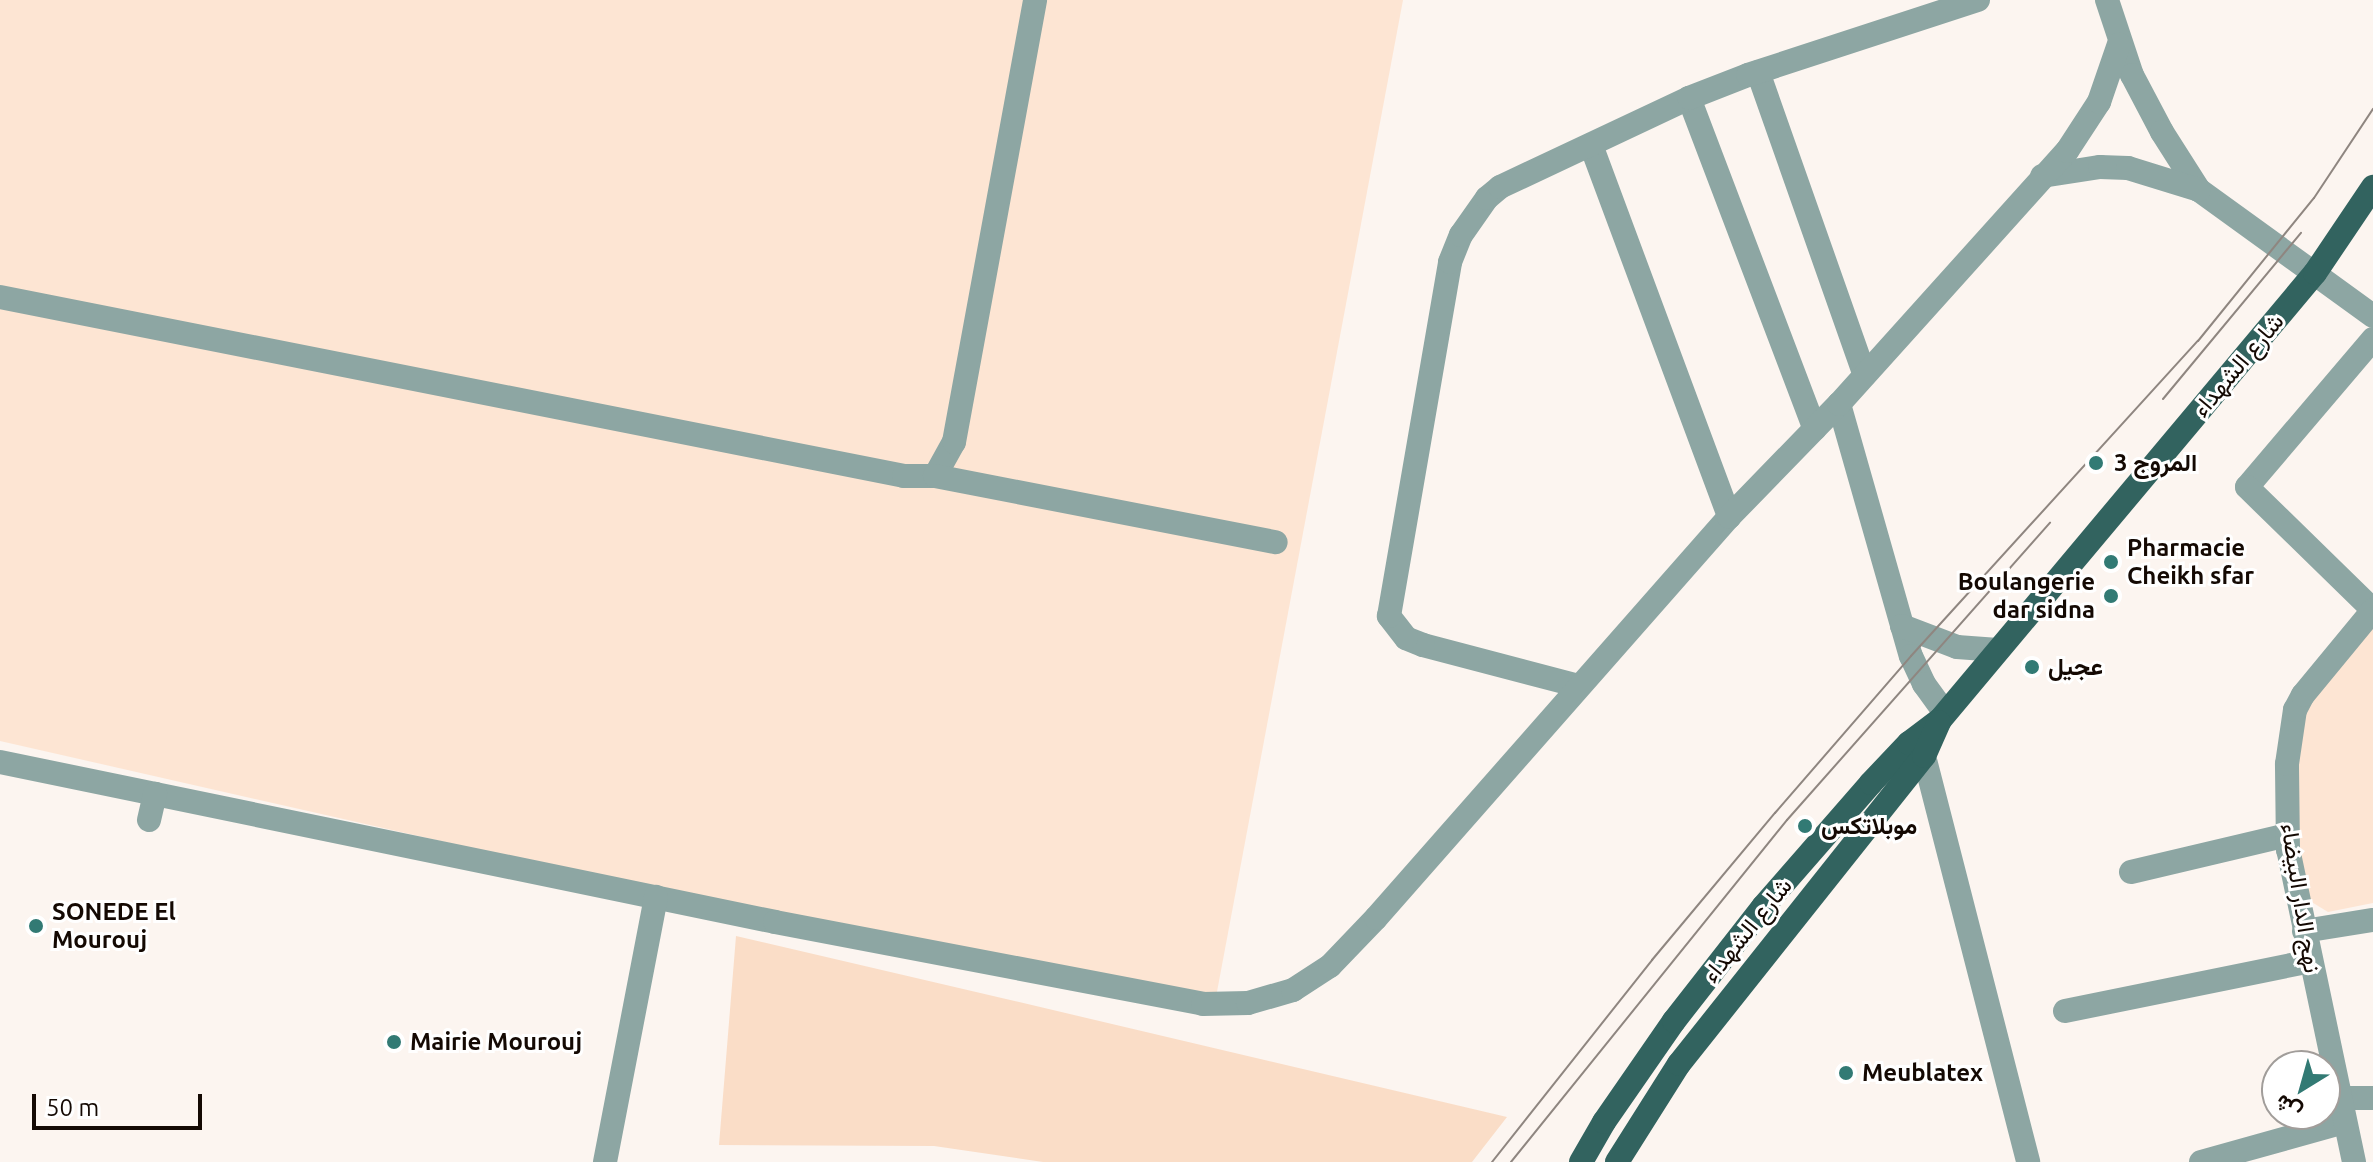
<!DOCTYPE html>
<meta charset="utf-8">
<style>
body{margin:0}
#map{position:relative;width:2373px;height:1162px;overflow:hidden;background:#fcf5f0;font-family:Ubuntu,Vazirmatn,sans-serif}
div>[style]{position:absolute}
.built>*{inset:0;background:#fde5d3}
.green>*{inset:0;background:#faddc7}
.minor>*{height:24px;margin:-12px;padding:0 12px;transform-origin:12px;border-radius:12px;background:#8da6a3}
.major>*{height:24px;margin:-12px;padding:0 12px;transform-origin:12px;border-radius:12px;background:#32635f}
.tram>*{height:2px;margin:-1px;padding:0 1px;transform-origin:1px;border-radius:1px;background:#8f8680}
.dots>*{width:22px;height:22px;translate:-50% -50%;box-sizing:border-box;border:4px solid #fff;border-radius:50%}
span{translate:-50% -50%;white-space:nowrap;text-align:center;line-height:1.15;-webkit-text-stroke:6px #fff;paint-order:stroke}
.street-label{font-size:24px;color:#140903}
.poi-label{font-size:24px;color:#140903;font-weight:700}
.left{translate:0 -50%;text-align:left}
.right{translate:-100% -50%;text-align:right}
.north{position:absolute;left:2261px;top:1050px;width:80px;height:80px;box-sizing:border-box;background:#fff;border:2px solid #a19d9a;border-radius:50%;rotate:217deg;font-size:22px;font-weight:700;line-height:32px;text-align:center;color:#140903}
.north::after{content:'';display:block;margin:auto;width:28px;height:36px;background:#327a74;clip-path:polygon(50% 0,100% 100%,50% 72%,0 100%)}
.scale{position:absolute;left:32px;top:1094px;width:170px;height:36px;box-sizing:border-box;border:4px solid #140903;border-top:0;padding-left:10px;font-size:24px;line-height:28px;white-space:nowrap;color:#140903;-webkit-text-stroke:6px #fff;paint-order:stroke}
</style>
<div id="map">
<div class="built">
<div style="clip-path:polygon(0 0,1403px 0,1216px 997px,581px 873px,0 741px)"></div>
<div style="clip-path:polygon(2373px 628px,2373px 903px,2328px 912px,2305px 898px,2292px 834px,2303px 702px)"></div>
</div>
<div class="green">
<div style="clip-path:polygon(736px 936px,1006px 999px,1507px 1117px,1472px 1162px,1043px 1162px,934px 1146px,719px 1145px)"></div>
</div>
<div class="minor">
<div style="left:2107px;top:0;width:79px;rotate:71.6deg"></div>
<div style="left:2132px;top:75px;width:64px;rotate:62.2deg"></div>
<div style="left:2162px;top:132px;width:69px;rotate:57.5deg"></div>
<div style="left:2199px;top:190px;width:215px;rotate:35.9deg"></div>
<div style="left:1758px;top:72px;width:321px;rotate:70.6deg"></div>
<div style="left:1689px;top:98px;width:354px;rotate:69.2deg"></div>
<div style="left:1591px;top:145px;width:397px;rotate:69.6deg"></div>
<div style="left:2042px;top:176px;width:59px;rotate:-8.8deg"></div>
<div style="left:2100px;top:167px;width:28px;rotate:2deg"></div>
<div style="left:2128px;top:168px;width:74px;rotate:17.2deg"></div>
<div style="left:0;top:297px;width:922px;rotate:11.2deg"></div>
<div style="left:904px;top:476px;width:31px"></div>
<div style="left:935px;top:476px;width:39px;rotate:-61deg"></div>
<div style="left:954px;top:442px;width:449px;rotate:-79.6deg"></div>
<div style="left:2373px;top:339px;width:194px;rotate:130.4deg"></div>
<div style="left:2247px;top:487px;width:176px;rotate:44.3deg"></div>
<div style="left:1839px;top:404px;width:262px;rotate:74.1deg"></div>
<div style="left:1911px;top:656px;width:31px;rotate:65deg"></div>
<div style="left:1924px;top:684px;width:36px;rotate:54deg"></div>
<div style="left:935px;top:476px;width:347px;rotate:11deg"></div>
<div style="left:1902px;top:626px;width:59px;rotate:20.9deg"></div>
<div style="left:1957px;top:647px;width:41px;rotate:4.2deg"></div>
<div style="left:1579px;top:686px;width:161px;rotate:-165.3deg"></div>
<div style="left:1423px;top:645px;width:18px;rotate:-158deg"></div>
<div style="left:1406px;top:638px;width:28px;rotate:-128deg"></div>
<div style="left:1389px;top:616px;width:359px;rotate:-80.2deg"></div>
<div style="left:1450px;top:262px;width:29px;rotate:-68deg"></div>
<div style="left:1461px;top:235px;width:45px;rotate:-54.9deg"></div>
<div style="left:1487px;top:198px;width:17px;rotate:-40deg"></div>
<div style="left:1500px;top:187px;width:209px;rotate:-25.2deg"></div>
<div style="left:1689px;top:98px;width:63px;rotate:-21.3deg"></div>
<div style="left:1748px;top:75px;width:242px;rotate:-18.1deg"></div>
<div style="left:1910px;top:744px;width:18px;rotate:41deg"></div>
<div style="left:1924px;top:756px;width:419px;rotate:75.6deg"></div>
<div style="left:0;top:762px;width:791px;rotate:11.66deg"></div>
<div style="left:775px;top:922px;width:436px;rotate:10.8deg"></div>
<div style="left:1203px;top:1004px;width:45px;rotate:-1.3deg"></div>
<div style="left:1248px;top:1003px;width:47px;rotate:-16.1deg"></div>
<div style="left:1293px;top:990px;width:44px;rotate:-33deg"></div>
<div style="left:1330px;top:966px;width:66px;rotate:-46.2deg"></div>
<div style="left:1376px;top:918px;width:534px;rotate:-48.64deg"></div>
<div style="left:1729px;top:517px;width:158px;rotate:-45.8deg"></div>
<div style="left:1839px;top:404px;width:341px;rotate:-48deg"></div>
<div style="left:2067px;top:151px;width:59px;rotate:-56.9deg"></div>
<div style="left:2099px;top:102px;width:61px;rotate:-71deg"></div>
<div style="left:149px;top:820px;width:27px;rotate:-77deg"></div>
<div style="left:2131px;top:872px;width:161px;rotate:-13.3deg"></div>
<div style="left:2304px;top:931px;width:70px;rotate:-9.1deg"></div>
<div style="left:2065px;top:1011px;width:250px;rotate:-11.5deg"></div>
<div style="left:2338px;top:1098px;width:35px"></div>
<div style="left:605px;top:1162px;width:270px;rotate:-79.1deg"></div>
<div style="left:2201px;top:1162px;width:148px;rotate:-15.6deg"></div>
<div style="left:2354px;top:1162px;width:319px;rotate:-101.9deg"></div>
<div style="left:2288px;top:850px;width:86px;rotate:-90.7deg"></div>
<div style="left:2287px;top:764px;width:55px;rotate:-81.6deg"></div>
<div style="left:2295px;top:710px;width:17px;rotate:-62deg"></div>
<div style="left:2303px;top:695px;width:110px;rotate:-50.5deg"></div>
</div>
<div class="major">
<div style="left:1581px;top:1162px;width:46px;rotate:-60.1deg"></div>
<div style="left:1604px;top:1122px;width:123px;rotate:-55.3deg"></div>
<div style="left:1674px;top:1021px;width:145px;rotate:-52deg"></div>
<div style="left:1763px;top:907px;width:164px;rotate:-48.9deg"></div>
<div style="left:1871px;top:783px;width:55px;rotate:-46.5deg"></div>
<div style="left:1909px;top:743px;width:39px;rotate:-37deg"></div>
<div style="left:1940px;top:720px;width:583px;rotate:-50.01deg"></div>
<div style="left:2315px;top:273px;width:104px;rotate:-56deg"></div>
<div style="left:1617px;top:1162px;width:116px;rotate:-57.7deg"></div>
<div style="left:1679px;top:1064px;width:394px;rotate:-51.5deg"></div>
<div style="left:1924px;top:756px;width:37px;rotate:-66deg"></div>
</div>
<div class="tram">
<div style="left:2163px;top:399px;width:216px;rotate:-50.3deg"></div>
<div style="left:1492px;top:1162px;width:258px;rotate:-51.6deg"></div>
<div style="left:1652px;top:960px;width:192px;rotate:-50.1deg"></div>
<div style="left:1775px;top:813px;width:208px;rotate:-49.1deg"></div>
<div style="left:1911px;top:656px;width:426px;rotate:-47.7deg"></div>
<div style="left:2198px;top:341px;width:184px;rotate:-51deg"></div>
<div style="left:2314px;top:198px;width:107px;rotate:-56.5deg"></div>
<div style="left:1511px;top:1162px;width:439px;rotate:-51.1deg"></div>
<div style="left:1787px;top:820px;width:397px;rotate:-48.5deg"></div>
</div>
<div class="dots">
<div style="left:2096px;top:463px;background:#327a74"></div>
<div style="left:2111px;top:562px;background:#327a74"></div>
<div style="left:2111px;top:596px;background:#327a74"></div>
<div style="left:2032px;top:667px;background:#327a74"></div>
<div style="left:1805px;top:826px;background:#327a74"></div>
<div style="left:36px;top:926px;background:#327a74"></div>
<div style="left:394px;top:1042px;background:#327a74"></div>
<div style="left:1846px;top:1073px;background:#327a74"></div>
</div>
<div class="street-label">
<span style="left:2238px;top:365px;rotate:-50deg">شارع الشهداء</span>
<span style="left:2301px;top:898px;rotate:81deg">نهج الدار البيضاء</span>
<span style="left:1747px;top:930px;rotate:-51deg">شارع الشهداء</span>
</div>
<div class="poi-label">
<span class="left" style="left:2114px;top:463px">المروج 3</span>
<span class="left" style="left:2127px;top:562px">Pharmacie<br>Cheikh sfar</span>
<span class="right" style="left:2095px;top:596px">Boulangerie<br>dar sidna</span>
<span class="left" style="left:2048px;top:667px">عجيل</span>
<span class="left" style="left:1821px;top:826px">موبلاتكس</span>
<span class="left" style="left:52px;top:926px">SONEDE El<br>Mourouj</span>
<span class="left" style="left:410px;top:1042px">Mairie Mourouj</span>
<span class="left" style="left:1862px;top:1073px">Meublatex</span>
</div>
<div class="north">ش</div>
<div class="scale">50 m</div>
</div>
